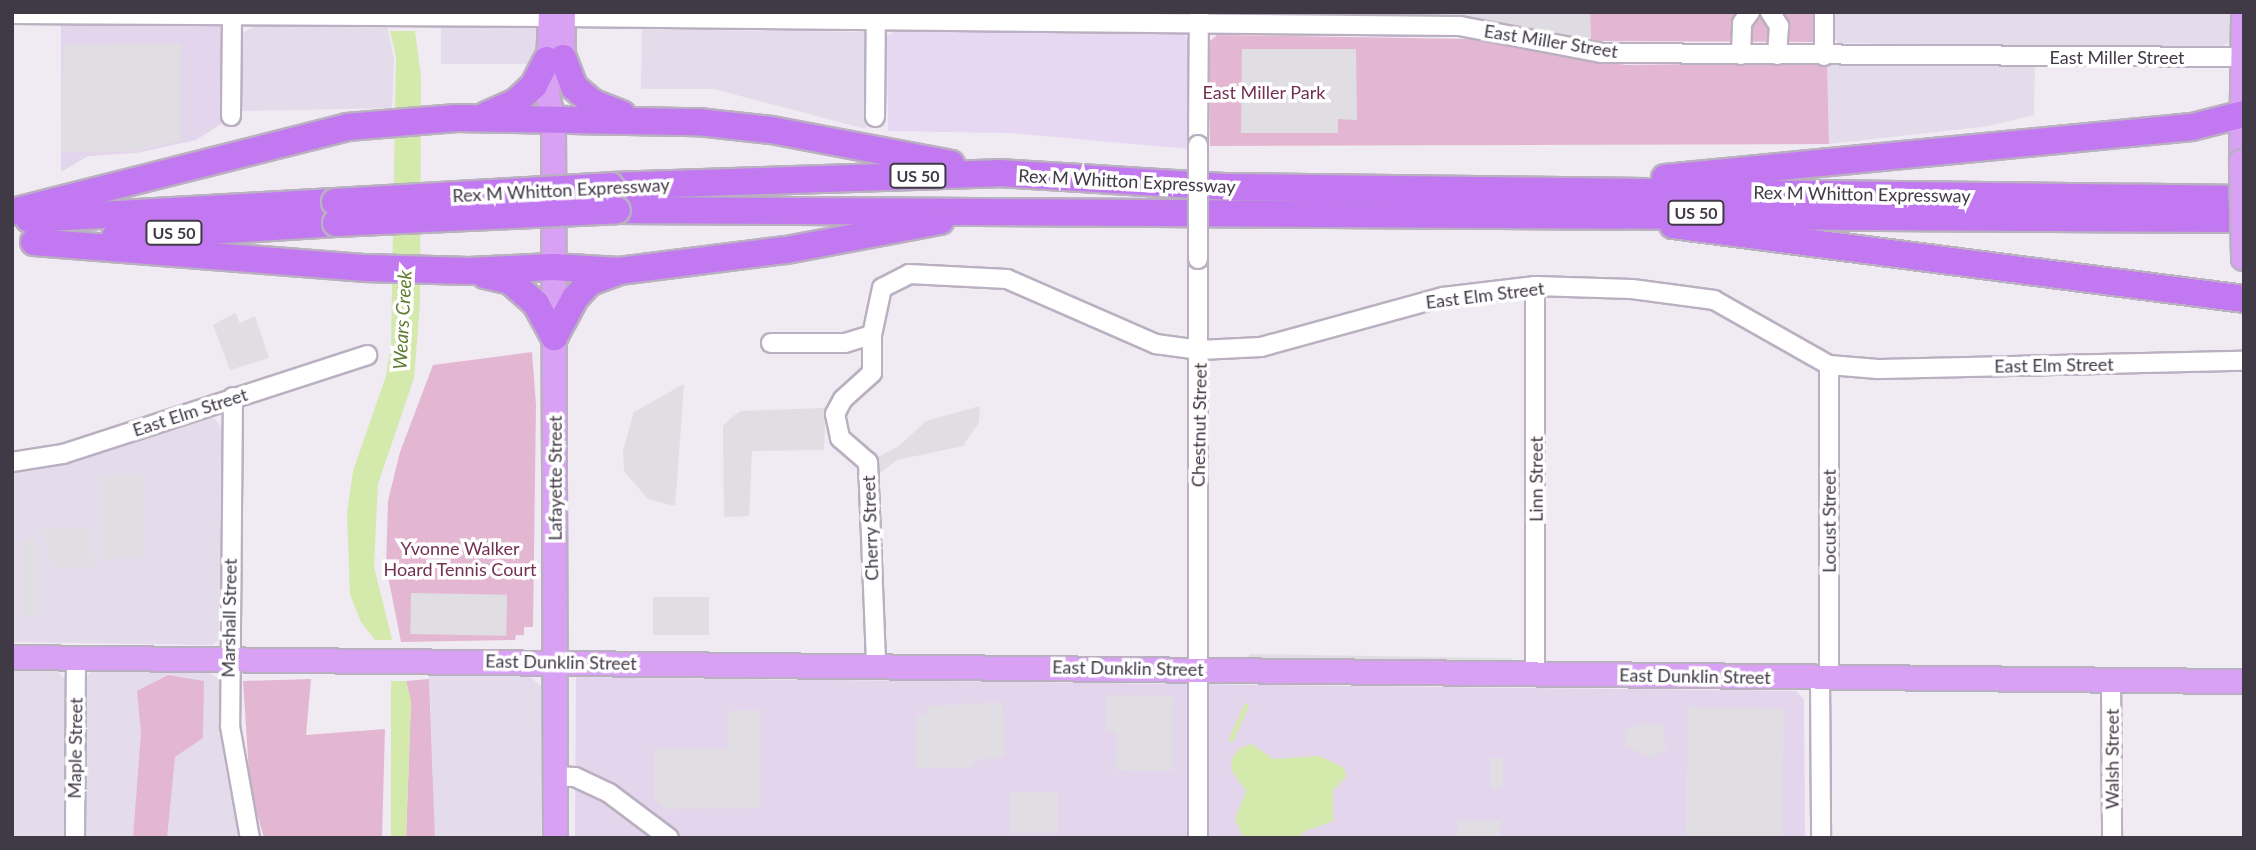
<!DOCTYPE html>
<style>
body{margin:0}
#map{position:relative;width:2256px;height:850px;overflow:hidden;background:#f0eaf3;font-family:Lato,sans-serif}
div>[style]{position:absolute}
.residential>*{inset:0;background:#e5dceb}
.commercial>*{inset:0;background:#e6d7f3}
.industrial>*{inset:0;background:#dfdbe3}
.education>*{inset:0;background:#e3d5eb}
.green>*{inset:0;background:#e3b7d2}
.parking>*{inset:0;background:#e0dee2;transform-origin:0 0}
.water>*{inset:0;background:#d4e9ac}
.stream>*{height:4.5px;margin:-2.25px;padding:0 2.25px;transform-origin:2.25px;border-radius:2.25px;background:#d4e9ac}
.roads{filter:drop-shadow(2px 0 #bab0c1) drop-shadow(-2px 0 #bab0c1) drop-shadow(0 2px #bab0c1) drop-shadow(0 -2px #bab0c1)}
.minor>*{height:18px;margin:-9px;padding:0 9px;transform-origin:9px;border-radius:9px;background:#fff}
.major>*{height:23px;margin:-11.5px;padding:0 11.5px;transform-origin:11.5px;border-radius:11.5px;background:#d8a1f4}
.highway>*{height:26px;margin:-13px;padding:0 13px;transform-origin:13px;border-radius:13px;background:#c178f0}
.bridges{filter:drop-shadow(2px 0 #bab0c1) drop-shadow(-2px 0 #bab0c1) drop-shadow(0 2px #bab0c1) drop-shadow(0 -2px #bab0c1)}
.minor-bridge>*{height:18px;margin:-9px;padding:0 9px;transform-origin:9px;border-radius:9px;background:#fff}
.major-bridge>*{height:23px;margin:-11.5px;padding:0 11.5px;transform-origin:11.5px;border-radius:11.5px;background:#d8a1f4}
.highway-bridge>*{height:26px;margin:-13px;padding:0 13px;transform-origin:13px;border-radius:13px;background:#c178f0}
span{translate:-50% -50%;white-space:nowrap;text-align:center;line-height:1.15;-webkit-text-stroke:7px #fff;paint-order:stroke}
.shield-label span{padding:2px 5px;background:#fff;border:2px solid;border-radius:5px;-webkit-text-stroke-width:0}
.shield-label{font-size:16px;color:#403946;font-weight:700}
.street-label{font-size:18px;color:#403946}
.park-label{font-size:18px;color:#73314e}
.water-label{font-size:19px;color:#5f7b2f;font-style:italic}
.frame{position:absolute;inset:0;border:14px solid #403946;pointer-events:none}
</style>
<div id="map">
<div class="residential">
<div style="clip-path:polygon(1832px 12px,2230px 12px,2230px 42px,2220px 48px,1839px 43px,1832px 36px)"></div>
<div style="clip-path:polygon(262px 22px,387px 25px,394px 59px,392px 108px,242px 111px,239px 35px)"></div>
<div style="clip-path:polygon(533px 24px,541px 28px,542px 64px,441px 64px,441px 25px)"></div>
<div style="clip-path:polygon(642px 29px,865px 32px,869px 37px,866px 129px,714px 89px,641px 89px)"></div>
<div style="clip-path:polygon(1827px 62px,2035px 63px,2034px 115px,1989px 126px,1829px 144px)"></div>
<div style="clip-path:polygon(208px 418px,215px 419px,224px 433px,219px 640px,212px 645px,12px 642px,12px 471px,71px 461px)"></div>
<div style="clip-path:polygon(12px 668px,55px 669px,65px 679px,66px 838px,12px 838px)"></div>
<div style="clip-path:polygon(94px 669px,207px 671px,220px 680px,225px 753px,240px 838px,83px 838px,83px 680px)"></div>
<div style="clip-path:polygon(429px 671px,526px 674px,541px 686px,541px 838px,435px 838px)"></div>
</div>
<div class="commercial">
<div style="clip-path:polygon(899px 29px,1183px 33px,1191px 44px,1189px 149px,1010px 133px,888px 131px,887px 36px)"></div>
</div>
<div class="industrial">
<div style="clip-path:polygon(1215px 12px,1590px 12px,1591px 41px,1444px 13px)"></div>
</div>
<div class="education">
<div style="clip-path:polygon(61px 12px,223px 12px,221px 124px,196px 140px,136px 153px,88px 156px,61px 172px)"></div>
<div style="clip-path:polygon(576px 677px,1796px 691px,1804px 699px,1805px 838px,575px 838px)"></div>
</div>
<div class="green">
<div style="clip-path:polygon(1590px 12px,1817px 12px,1817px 35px,1815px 42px,1591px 41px)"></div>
<div style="clip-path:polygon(1217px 35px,1473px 39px,1626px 65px,1827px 62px,1829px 144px,1210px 146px,1210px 41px)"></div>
<div style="clip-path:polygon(532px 352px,536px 405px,533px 627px,524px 627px,524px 635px,516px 635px,515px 640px,401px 642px,386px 566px,388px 501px,400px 452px,433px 365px)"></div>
<div style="clip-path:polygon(168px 675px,204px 681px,203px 738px,175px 757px,167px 838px,133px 838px,141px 733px,137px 691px)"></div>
<div style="clip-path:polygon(311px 679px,306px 735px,385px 729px,382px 838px,264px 838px,250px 788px,243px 681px)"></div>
<div style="clip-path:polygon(429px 679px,435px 838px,406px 838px,411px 701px,406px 681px)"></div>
</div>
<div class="parking">
<div style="clip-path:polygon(181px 43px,180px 141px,136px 151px,61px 152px,64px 45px)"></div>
<div style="clip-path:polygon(1242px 49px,1356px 49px,1357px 120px,1338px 119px,1338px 133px,1241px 133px)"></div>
<div style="clip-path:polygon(235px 313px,240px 323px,255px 316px,269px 358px,230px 370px,213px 325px)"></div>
<div style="clip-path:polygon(684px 384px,677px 482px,675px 506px,648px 499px,624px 471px,623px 451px,634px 412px)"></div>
<div style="clip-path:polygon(980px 406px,979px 422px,963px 446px,897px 460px,868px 482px,868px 462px,899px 446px,926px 421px)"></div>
<div style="clip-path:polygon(826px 408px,824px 450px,752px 451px,749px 516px,724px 517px,723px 426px,732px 417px,741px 411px)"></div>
<div style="left:143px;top:475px;width:83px;height:43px;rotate:89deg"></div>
<div style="clip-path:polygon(92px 527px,94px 568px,53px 568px,41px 529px)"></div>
<div style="left:23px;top:540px;width:14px;height:76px"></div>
<div style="left:411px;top:593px;width:96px;height:41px;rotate:1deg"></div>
<div style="left:653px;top:597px;width:56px;height:38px"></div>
<div style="left:1249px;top:654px;width:262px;height:8px;rotate:1deg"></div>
<div style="clip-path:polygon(1106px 695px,1173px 696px,1172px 771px,1116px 770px,1117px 732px,1106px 731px)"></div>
<div style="clip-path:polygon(1003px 702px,1004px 757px,979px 759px,971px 768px,916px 768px,917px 715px,926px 715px,929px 706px)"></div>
<div style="left:1688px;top:707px;width:96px;height:131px;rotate:1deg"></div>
<div style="clip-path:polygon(760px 710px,760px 808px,664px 809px,654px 799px,654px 749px,728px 749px,728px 711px)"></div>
<div style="clip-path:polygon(1644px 724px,1663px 725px,1666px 750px,1649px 758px,1625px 744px,1626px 730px)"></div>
<div style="left:1491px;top:758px;width:12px;height:31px"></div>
<div style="left:1058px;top:792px;width:41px;height:48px;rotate:90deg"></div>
<div style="left:1458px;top:821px;width:42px;height:17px"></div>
</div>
<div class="water">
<div style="clip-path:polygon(390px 31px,415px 31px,421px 77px,420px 303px,414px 378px,378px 484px,374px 566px,392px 640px,375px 640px,361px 622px,350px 595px,347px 513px,353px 471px,386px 376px,391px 347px,396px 57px)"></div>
<div style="clip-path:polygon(391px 681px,406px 681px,411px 701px,406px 838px,391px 838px)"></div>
<div style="clip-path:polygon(1252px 744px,1273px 759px,1320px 756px,1344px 768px,1346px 777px,1333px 790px,1333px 821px,1303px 832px,1301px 838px,1243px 838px,1235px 819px,1246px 791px,1232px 771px,1231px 760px,1240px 748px)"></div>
</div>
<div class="stream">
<div style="left:1231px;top:739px;width:36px;rotate:-66deg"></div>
</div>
<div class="roads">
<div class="minor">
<div style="left:1770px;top:12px;width:17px;rotate:57deg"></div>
<div style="left:1779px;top:26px;width:29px;rotate:94deg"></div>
<div style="left:12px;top:14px;width:537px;rotate:0.32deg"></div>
<div style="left:565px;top:17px;width:895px;rotate:0.58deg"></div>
<div style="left:1460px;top:26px;width:144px;rotate:10.8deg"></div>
<div style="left:1601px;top:53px;width:643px;rotate:0.36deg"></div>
<div style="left:1741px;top:55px;width:32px;rotate:-88deg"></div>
<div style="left:1742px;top:23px;width:14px;rotate:-54deg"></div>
<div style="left:1824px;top:56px;width:44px;rotate:-90deg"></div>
<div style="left:231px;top:116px;width:104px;rotate:-89.4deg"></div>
<div style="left:875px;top:117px;width:105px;rotate:-89.5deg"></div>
<div style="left:1198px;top:145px;width:133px;rotate:-89.6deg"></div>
<div style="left:1198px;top:259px;width:579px;rotate:90deg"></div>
<div style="left:1535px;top:286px;width:386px;rotate:90deg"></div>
<div style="left:872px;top:335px;width:38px;rotate:90deg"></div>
<div style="left:872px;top:373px;width:39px;rotate:138deg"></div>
<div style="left:843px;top:399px;width:17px;rotate:118deg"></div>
<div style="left:835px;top:414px;width:25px;rotate:78deg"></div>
<div style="left:840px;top:438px;width:37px;rotate:41deg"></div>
<div style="left:868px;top:462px;width:203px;rotate:87.7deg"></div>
<div style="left:771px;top:343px;width:74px"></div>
<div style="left:845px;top:343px;width:28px;rotate:-17deg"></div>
<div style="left:872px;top:335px;width:48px;rotate:-78deg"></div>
<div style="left:882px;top:288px;width:30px;rotate:-27deg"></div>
<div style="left:909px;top:274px;width:98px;rotate:2.9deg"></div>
<div style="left:1007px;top:279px;width:163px;rotate:23.6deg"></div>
<div style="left:1156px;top:344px;width:44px;rotate:7.8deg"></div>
<div style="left:1200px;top:350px;width:61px;rotate:-2.8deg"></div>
<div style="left:1261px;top:347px;width:189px;rotate:-15.4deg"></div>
<div style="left:1443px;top:297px;width:93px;rotate:-6.8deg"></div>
<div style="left:1535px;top:286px;width:97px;rotate:1.8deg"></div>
<div style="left:1632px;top:289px;width:83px;rotate:7.6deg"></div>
<div style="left:1714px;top:300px;width:132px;rotate:29.5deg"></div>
<div style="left:1829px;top:365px;width:49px;rotate:4.7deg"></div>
<div style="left:1878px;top:369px;width:366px;rotate:-1.3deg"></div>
<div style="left:1829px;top:365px;width:313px;rotate:90deg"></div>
<div style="left:233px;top:397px;width:329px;rotate:90.5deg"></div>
<div style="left:230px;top:726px;width:114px;rotate:79.9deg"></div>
<div style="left:12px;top:462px;width:52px;rotate:-8.9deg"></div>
<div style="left:63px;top:454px;width:320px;rotate:-18deg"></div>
<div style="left:1820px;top:677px;width:161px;rotate:89.6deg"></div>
<div style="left:2111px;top:680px;width:158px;rotate:89.6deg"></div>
<div style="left:554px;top:776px;width:21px;rotate:3deg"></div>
<div style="left:575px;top:777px;width:38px;rotate:25deg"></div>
<div style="left:609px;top:793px;width:75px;rotate:36.9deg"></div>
<div style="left:75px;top:838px;width:180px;rotate:-89.7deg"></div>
</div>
<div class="major">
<div style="left:550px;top:12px;width:83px;rotate:92.1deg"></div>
<div style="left:547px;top:95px;width:25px;rotate:76deg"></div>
<div style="left:553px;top:119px;width:719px;rotate:89.84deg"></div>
<div style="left:562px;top:76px;width:64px;rotate:-89.1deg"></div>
<div style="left:2241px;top:161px;width:149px;rotate:-89.2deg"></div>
<div style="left:12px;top:657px;width:2232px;rotate:0.62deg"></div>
</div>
<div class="highway">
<div style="left:563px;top:58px;width:31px;rotate:69deg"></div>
<div style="left:574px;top:87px;width:25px;rotate:40deg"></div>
<div style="left:593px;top:103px;width:31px;rotate:21deg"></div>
<div style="left:487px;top:115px;width:32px;rotate:-24deg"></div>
<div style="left:516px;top:102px;width:25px;rotate:-43deg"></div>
<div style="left:534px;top:85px;width:28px;rotate:-63deg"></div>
<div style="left:1665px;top:178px;width:529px;rotate:-5.53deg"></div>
<div style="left:2192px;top:127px;width:54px;rotate:-14deg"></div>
<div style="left:611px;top:186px;width:387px;rotate:-1.9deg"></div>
<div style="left:998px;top:173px;width:227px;rotate:3.5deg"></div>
<div style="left:1225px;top:187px;width:1019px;rotate:0.67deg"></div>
<div style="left:617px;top:210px;width:1627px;rotate:0.32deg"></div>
<div style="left:12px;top:212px;width:346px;rotate:-14.2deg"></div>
<div style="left:347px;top:127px;width:110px;rotate:-4.7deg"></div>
<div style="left:457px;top:118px;width:241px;rotate:1deg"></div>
<div style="left:698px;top:122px;width:73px;rotate:6.3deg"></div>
<div style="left:771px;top:130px;width:183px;rotate:10.7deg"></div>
<div style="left:29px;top:219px;width:306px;rotate:-3.2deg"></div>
<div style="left:1673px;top:225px;width:576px;rotate:7.38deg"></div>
<div style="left:115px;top:237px;width:221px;rotate:-3.6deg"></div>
<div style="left:34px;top:242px;width:333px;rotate:4.5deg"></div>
<div style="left:366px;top:268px;width:103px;rotate:1.7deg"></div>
<div style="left:469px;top:271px;width:84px;rotate:-2.7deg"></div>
<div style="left:553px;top:267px;width:66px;rotate:3.5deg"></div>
<div style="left:619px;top:271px;width:168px;rotate:-7.2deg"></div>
<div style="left:786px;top:250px;width:157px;rotate:-10.7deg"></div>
<div style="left:485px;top:275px;width:26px;rotate:13deg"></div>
<div style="left:510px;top:281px;width:35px;rotate:41deg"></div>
<div style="left:536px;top:304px;width:38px;rotate:61deg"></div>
<div style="left:554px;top:337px;width:44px;rotate:-61.7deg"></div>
<div style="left:575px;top:298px;width:22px;rotate:-47deg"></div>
<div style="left:590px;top:282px;width:27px;rotate:-20deg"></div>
</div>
</div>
<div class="bridges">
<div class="minor-bridge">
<div style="left:1198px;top:259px;width:114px;rotate:-90deg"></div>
</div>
<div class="major-bridge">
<div style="left:2241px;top:161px;width:97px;rotate:88.8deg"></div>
</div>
<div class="highway-bridge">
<div style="left:335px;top:202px;width:276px;rotate:-3.3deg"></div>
<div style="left:336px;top:223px;width:281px;rotate:-2.6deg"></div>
</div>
</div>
<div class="shield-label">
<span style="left:918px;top:176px">US 50</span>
<span style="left:1696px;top:213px">US 50</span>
<span style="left:174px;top:233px">US 50</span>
</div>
<div class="street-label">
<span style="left:1551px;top:41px;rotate:9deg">East Miller Street</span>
<span style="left:2117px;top:57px">East Miller Street</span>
<span style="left:1127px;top:181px;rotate:3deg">Rex M Whitton Expressway</span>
<span style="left:561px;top:190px;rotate:-3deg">Rex M Whitton Expressway</span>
<span style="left:1862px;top:194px;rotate:1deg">Rex M Whitton Expressway</span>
<span style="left:1485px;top:295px;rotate:-7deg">East Elm Street</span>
<span style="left:2054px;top:365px;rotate:-1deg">East Elm Street</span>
<span style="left:190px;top:412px;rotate:-18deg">East Elm Street</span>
<span style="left:1199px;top:425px;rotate:-89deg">Chestnut Street</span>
<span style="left:555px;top:478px;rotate:-90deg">Lafayette Street</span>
<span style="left:1536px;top:479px;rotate:-90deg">Linn Street</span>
<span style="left:1829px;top:521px;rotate:-90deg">Locust Street</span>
<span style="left:870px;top:528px;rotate:-92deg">Cherry Street</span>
<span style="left:229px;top:618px;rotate:-89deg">Marshall Street</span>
<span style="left:561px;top:662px;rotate:1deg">East Dunklin Street</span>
<span style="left:1128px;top:668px;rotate:1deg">East Dunklin Street</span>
<span style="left:1695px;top:676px;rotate:1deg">East Dunklin Street</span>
<span style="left:75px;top:748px;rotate:-89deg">Maple Street</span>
<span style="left:2112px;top:759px;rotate:-90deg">Walsh Street</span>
</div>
<div class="park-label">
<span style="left:1264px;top:92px">East Miller Park</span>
<span style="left:460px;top:559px">Yvonne Walker<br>Hoard Tennis Court</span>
</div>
<div class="water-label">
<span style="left:402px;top:320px;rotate:-87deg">Wears Creek</span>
</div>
<div class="frame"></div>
</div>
